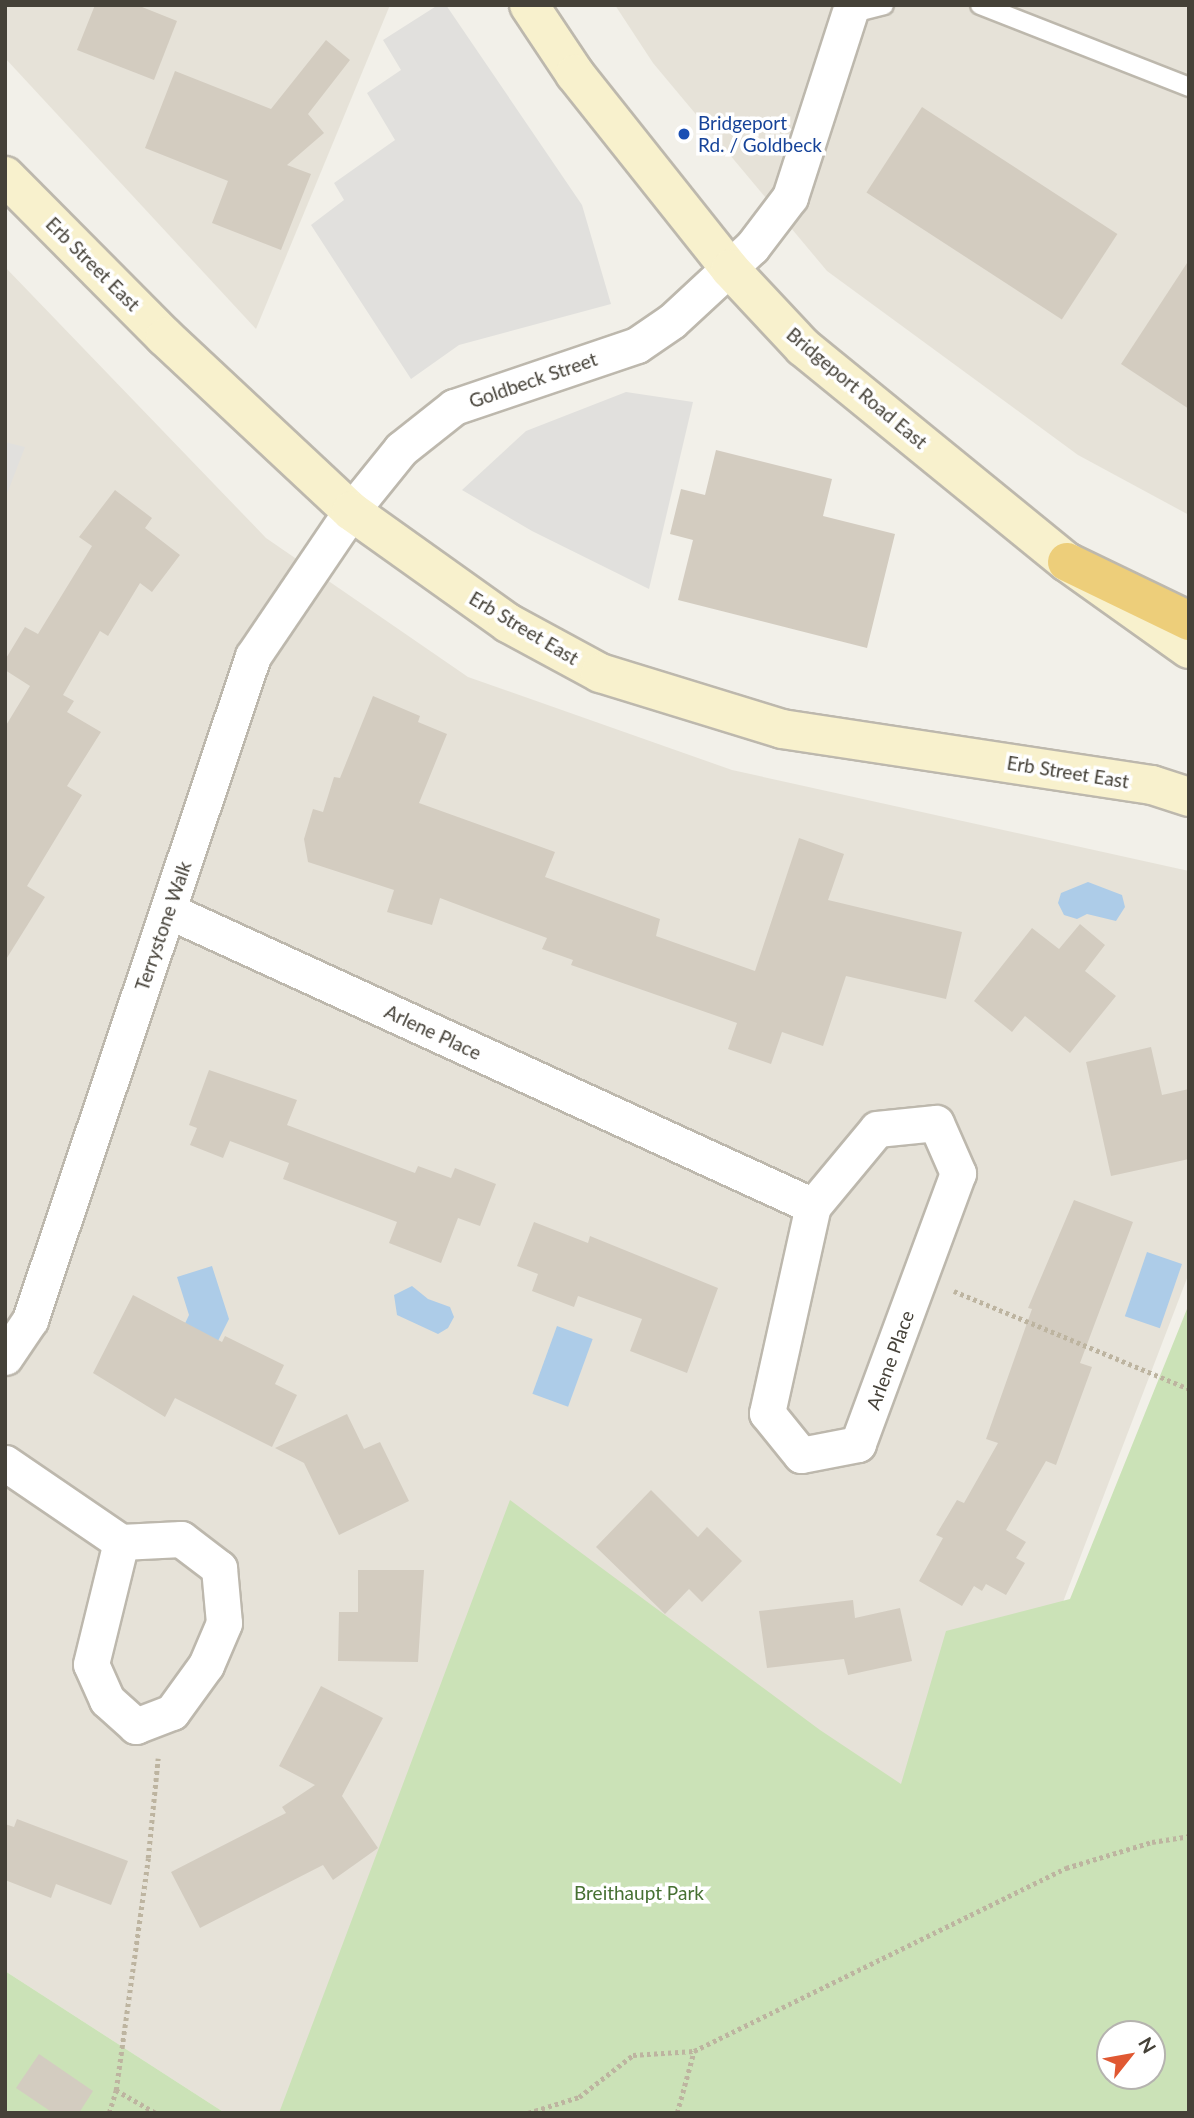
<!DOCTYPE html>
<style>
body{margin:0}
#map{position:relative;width:1194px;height:2118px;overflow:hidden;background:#f2f0e9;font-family:Lato,sans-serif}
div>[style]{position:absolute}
.residential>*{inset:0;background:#e6e2d8}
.green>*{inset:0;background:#cbe2b7}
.parking>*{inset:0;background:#e1e0dd}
.water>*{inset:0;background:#adcce8;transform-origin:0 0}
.building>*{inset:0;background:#d3ccc0;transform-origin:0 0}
.path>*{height:4.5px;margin-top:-2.25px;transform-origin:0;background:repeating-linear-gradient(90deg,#bdb4a0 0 3.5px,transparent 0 7px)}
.roads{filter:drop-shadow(2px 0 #bdb8ad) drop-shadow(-2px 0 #bdb8ad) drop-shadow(0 2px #bdb8ad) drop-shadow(0 -2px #bdb8ad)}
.lane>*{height:18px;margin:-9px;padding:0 9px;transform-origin:9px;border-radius:9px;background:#fff}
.street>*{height:35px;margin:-17.5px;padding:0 17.5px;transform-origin:17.5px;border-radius:17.5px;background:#fff}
.secondary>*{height:38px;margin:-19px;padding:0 19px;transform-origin:19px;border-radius:19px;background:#f8f1cd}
.highway>*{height:38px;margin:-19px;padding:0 19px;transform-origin:19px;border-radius:19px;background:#edce7a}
.dots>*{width:19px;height:19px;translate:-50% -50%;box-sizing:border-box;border:4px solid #fff;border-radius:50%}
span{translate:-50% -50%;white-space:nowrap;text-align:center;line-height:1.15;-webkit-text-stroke:7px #fff;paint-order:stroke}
.transit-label{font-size:19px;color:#164399}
.left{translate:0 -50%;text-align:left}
.street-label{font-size:19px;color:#454138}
.park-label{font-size:19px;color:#467032}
.frame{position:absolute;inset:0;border:7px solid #454138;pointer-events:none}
.north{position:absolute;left:1096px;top:2020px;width:70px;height:70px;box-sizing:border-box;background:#fff;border:2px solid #b5b3af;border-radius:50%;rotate:59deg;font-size:19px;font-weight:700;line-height:28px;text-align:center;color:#454138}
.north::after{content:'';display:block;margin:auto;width:24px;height:32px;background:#e05832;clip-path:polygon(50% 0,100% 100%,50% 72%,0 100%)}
</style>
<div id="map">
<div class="residential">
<div style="clip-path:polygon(5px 5px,390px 5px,256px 329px,5px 58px)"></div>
<div style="clip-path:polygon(615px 5px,1189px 5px,1189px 515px,1078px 455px,827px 271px,653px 63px)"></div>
<div style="clip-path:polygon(5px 267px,266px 538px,468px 677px,732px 770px,1189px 871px,1189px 1273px,960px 1871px,331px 2113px,225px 2113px,5px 1971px)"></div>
</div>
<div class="green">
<div style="clip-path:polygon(evenodd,1189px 1304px,1189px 2113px,279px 2113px,510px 1500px,820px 1730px,901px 1784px,946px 1631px,1070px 1599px,1189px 1304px,1110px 2034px,1152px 2034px,1152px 2076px,1110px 2076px,1110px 2034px)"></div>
<div style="clip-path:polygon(5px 1971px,225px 2113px,5px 2113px)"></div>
</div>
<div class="parking">
<div style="clip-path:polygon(438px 5px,446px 5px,582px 205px,611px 304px,459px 345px,411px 379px,311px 225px,344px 200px,334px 183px,395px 140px,367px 93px,401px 70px,383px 40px)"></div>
<div style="clip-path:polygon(626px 392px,693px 402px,649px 589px,532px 531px,462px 490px,526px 431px)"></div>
<div style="clip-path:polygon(5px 442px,25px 447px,5px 499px)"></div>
</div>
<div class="water">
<div style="clip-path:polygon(1088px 882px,1122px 895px,1125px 907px,1116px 921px,1087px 914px,1077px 919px,1064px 915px,1058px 903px,1061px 893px)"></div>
<div style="left:1147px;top:1252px;width:37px;height:68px;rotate:19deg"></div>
<div style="clip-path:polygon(212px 1266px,229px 1319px,214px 1349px,181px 1332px,189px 1315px,177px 1277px)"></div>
<div style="clip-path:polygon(412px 1286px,428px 1299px,450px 1307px,454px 1317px,448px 1328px,438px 1334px,397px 1315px,394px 1295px)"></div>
<div style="left:557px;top:1326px;width:38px;height:72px;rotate:20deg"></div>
</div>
<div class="building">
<div style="clip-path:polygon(95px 5px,137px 5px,177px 21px,154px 80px,77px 50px)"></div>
<div style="clip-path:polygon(326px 40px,350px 60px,308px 114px,324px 133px,287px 165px,311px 174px,281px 250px,212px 223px,228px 181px,145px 148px,175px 71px,271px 109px)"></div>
<div style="left:922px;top:107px;width:233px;height:102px;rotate:33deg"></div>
<div style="clip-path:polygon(1189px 260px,1189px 409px,1121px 364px)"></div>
<div style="clip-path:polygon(716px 450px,832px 479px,823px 516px,895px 534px,867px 648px,678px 600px,693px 540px,670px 534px,681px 489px,705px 495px)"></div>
<div style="clip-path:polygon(115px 490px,152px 518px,145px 528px,180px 555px,152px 592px,140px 583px,108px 636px,100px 631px,63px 695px,74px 701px,67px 712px,101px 732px,67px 786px,82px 795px,27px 886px,45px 897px,5px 961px,5px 727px,30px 686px,5px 670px,5px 660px,25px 627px,38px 634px,92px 546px,79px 537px)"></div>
<div style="clip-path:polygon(373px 696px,420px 716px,418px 722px,447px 734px,419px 803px,555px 852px,545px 877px,660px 919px,656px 936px,755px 971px,799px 838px,844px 854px,828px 900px,962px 932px,946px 999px,846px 976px,823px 1046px,782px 1032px,771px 1064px,728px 1049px,737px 1023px,571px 965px,573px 960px,542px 949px,547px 938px,440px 898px,432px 925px,387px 912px,394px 890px,308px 862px,304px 839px,313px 809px,323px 812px,334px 777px,340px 778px)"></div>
<div style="clip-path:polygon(1080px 924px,1105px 945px,1085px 971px,1116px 996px,1070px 1053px,1025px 1016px,1012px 1032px,974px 1001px,1032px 928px,1059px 949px)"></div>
<div style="clip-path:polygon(1151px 1047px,1162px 1095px,1189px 1089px,1189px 1159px,1111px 1176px,1086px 1062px)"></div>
<div style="clip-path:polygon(209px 1070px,297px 1100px,287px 1125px,415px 1173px,418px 1166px,451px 1178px,455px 1168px,496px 1184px,480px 1226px,458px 1218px,441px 1263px,389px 1243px,397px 1222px,283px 1179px,289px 1163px,230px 1141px,223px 1158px,190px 1145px,197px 1128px,189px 1125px)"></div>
<div style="clip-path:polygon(1074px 1200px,1133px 1222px,1080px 1363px,1092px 1367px,1056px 1465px,1046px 1461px,1006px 1530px,1026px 1542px,1016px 1558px,1025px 1563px,1006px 1595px,986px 1584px,982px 1591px,974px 1586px,962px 1606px,919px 1581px,943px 1538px,936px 1535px,957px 1500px,964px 1503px,998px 1443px,986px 1439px,1032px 1309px,1028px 1308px)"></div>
<div style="clip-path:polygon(534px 1222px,588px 1243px,590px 1236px,718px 1288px,687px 1373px,630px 1351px,642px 1319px,578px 1296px,574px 1307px,532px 1291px,538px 1274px,517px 1266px)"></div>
<div style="clip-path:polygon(133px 1295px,222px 1342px,225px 1336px,284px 1365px,275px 1384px,297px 1395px,272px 1447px,175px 1398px,165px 1417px,93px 1373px)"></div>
<div style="clip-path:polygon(347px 1414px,364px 1449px,380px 1442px,409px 1501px,339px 1535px,304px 1463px,275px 1448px)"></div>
<div style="clip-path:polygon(651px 1490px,698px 1537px,707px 1527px,742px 1561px,702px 1602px,689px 1589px,665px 1614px,596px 1547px)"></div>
<div style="clip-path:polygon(358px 1570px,424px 1570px,418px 1662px,338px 1661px,339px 1612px,358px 1612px)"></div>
<div style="clip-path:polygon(853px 1600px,855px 1618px,900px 1608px,912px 1661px,848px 1675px,844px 1659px,767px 1668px,759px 1611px)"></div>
<div style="clip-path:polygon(321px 1686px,383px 1718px,342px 1796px,378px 1848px,333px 1880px,323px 1865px,200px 1928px,171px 1872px,286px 1813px,282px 1807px,315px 1785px,279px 1766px)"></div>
<div style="clip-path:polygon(17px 1819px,128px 1861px,111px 1905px,56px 1884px,51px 1898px,5px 1880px,5px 1824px,14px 1827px)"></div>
<div style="clip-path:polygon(39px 2054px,93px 2091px,79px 2113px,53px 2113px,16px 2088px)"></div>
</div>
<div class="path">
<div style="left:954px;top:1291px;width:255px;rotate:22.6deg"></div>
<div style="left:116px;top:2090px;width:46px;rotate:29.9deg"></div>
<div style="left:109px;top:2113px;width:24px;rotate:-73deg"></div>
<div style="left:116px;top:2090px;width:234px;rotate:-82.1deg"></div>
<div style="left:148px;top:1858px;width:100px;rotate:-84.3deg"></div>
<div style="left:528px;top:2113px;width:53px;rotate:-17.4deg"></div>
<div style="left:579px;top:2097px;width:68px;rotate:-37.9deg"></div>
<div style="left:633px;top:2055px;width:61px;rotate:-3.8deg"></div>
<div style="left:694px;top:2051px;width:415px;rotate:-26.2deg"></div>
<div style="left:1066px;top:1868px;width:90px;rotate:-16.8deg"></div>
<div style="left:1152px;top:1842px;width:37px;rotate:-9deg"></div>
<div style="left:677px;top:2113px;width:64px;rotate:-74.7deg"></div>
</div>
<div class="roads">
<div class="lane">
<div style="left:980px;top:5px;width:225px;rotate:21.4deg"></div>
<div style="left:849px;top:14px;width:36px;rotate:-14deg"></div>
</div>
<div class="street">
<div style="left:169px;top:911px;width:708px;rotate:24.61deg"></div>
<div style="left:936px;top:1123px;width:55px;rotate:66.3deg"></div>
<div style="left:958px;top:1173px;width:289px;rotate:110.3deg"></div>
<div style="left:858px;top:1444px;width:58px;rotate:169.1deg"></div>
<div style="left:801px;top:1455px;width:54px;rotate:-129deg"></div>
<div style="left:767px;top:1413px;width:212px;rotate:-77.5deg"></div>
<div style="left:813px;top:1206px;width:100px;rotate:-50.3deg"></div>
<div style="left:877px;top:1129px;width:59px;rotate:-5.8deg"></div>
<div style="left:5px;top:1357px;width:45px;rotate:-56deg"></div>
<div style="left:30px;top:1320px;width:700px;rotate:-71.44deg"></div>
<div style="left:253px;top:656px;width:175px;rotate:-55.9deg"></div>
<div style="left:351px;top:511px;width:80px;rotate:-51.1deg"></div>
<div style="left:401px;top:449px;width:68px;rotate:-38.4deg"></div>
<div style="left:454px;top:407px;width:193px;rotate:-18.7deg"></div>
<div style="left:637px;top:345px;width:42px;rotate:-34.4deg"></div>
<div style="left:672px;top:321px;width:109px;rotate:-42.8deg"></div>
<div style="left:752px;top:247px;width:63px;rotate:-52.8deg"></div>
<div style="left:790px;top:197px;width:192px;rotate:-72.1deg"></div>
<div style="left:5px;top:1463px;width:140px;rotate:34.3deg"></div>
<div style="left:121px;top:1542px;width:60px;rotate:-2.9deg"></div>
<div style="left:181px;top:1539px;width:48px;rotate:37.3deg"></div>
<div style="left:219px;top:1568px;width:55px;rotate:84.8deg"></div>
<div style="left:224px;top:1623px;width:46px;rotate:113.2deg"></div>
<div style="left:206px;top:1665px;width:58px;rotate:125.9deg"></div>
<div style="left:172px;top:1712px;width:39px;rotate:159deg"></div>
<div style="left:136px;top:1726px;width:39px;rotate:-138deg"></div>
<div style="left:107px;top:1700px;width:39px;rotate:-114deg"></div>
<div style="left:91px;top:1664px;width:126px;rotate:-76.2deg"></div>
</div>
<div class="secondary">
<div style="left:529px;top:5px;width:83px;rotate:56.3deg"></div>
<div style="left:575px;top:74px;width:249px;rotate:51.5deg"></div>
<div style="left:730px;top:269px;width:107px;rotate:46.9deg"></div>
<div style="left:803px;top:347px;width:340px;rotate:39.2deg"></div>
<div style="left:1067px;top:562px;width:150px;rotate:35.5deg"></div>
<div style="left:5px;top:176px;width:227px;rotate:45.2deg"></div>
<div style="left:165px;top:337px;width:255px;rotate:43.1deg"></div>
<div style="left:351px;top:511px;width:193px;rotate:35.5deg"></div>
<div style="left:508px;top:623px;width:105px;rotate:28.5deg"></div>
<div style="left:600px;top:673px;width:190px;rotate:17.1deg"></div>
<div style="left:782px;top:729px;width:374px;rotate:8.6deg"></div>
<div style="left:1152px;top:785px;width:39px;rotate:18deg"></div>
</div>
<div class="highway">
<div style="left:1067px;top:562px;width:136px;rotate:25.8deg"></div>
</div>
</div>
<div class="dots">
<div style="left:684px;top:134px;background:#1a4fb4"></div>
</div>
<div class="transit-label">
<span class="left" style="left:698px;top:134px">Bridgeport<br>Rd. / Goldbeck</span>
</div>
<div class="street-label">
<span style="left:93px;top:264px;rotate:45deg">Erb Street East</span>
<span style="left:533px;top:380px;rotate:-19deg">Goldbeck Street</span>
<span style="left:857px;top:388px;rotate:40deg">Bridgeport Road East</span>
<span style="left:524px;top:628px;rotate:31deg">Erb Street East</span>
<span style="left:1068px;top:772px;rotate:9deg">Erb Street East</span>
<span style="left:163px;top:926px;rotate:-71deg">Terrystone Walk</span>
<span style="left:433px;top:1032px;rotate:25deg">Arlene Place</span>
<span style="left:890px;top:1360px;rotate:-70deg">Arlene Place</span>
</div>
<div class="park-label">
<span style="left:639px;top:1893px">Breithaupt Park</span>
</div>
<div class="frame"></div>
<div class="north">N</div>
</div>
